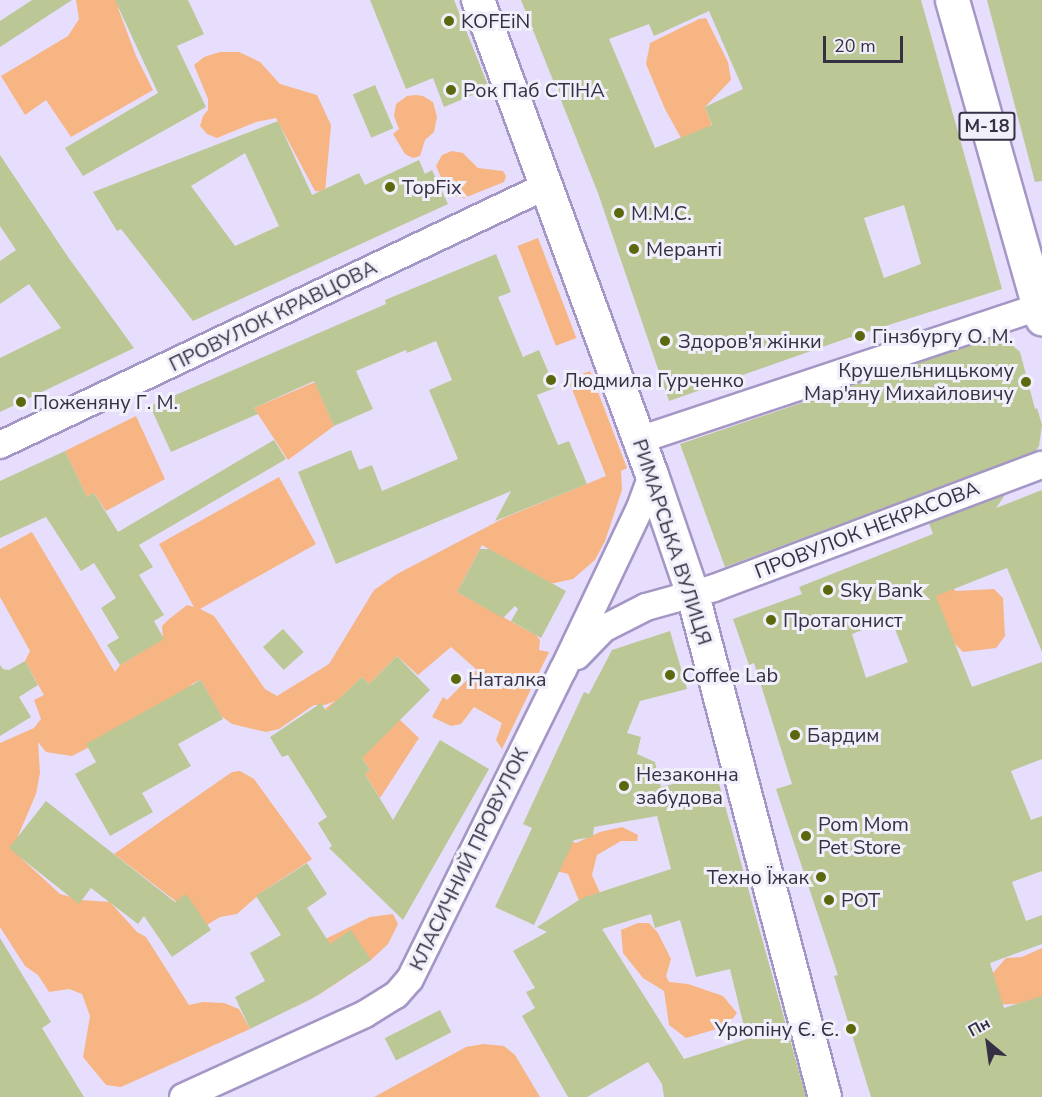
<!DOCTYPE html>
<meta charset="utf-8">
<style>
body{margin:0}
#map{position:relative;width:1042px;height:1097px;overflow:hidden;background:#e6defc;font-family:"Nunito Sans",sans-serif}
div>[style]{position:absolute}
.green>*{inset:0;background:#f7b583;transform-origin:0 0}
.building>*{inset:0;background:#bcc796;transform-origin:0 0}
.roads{filter:drop-shadow(2px 0 #a597c5) drop-shadow(-2px 0 #a597c5) drop-shadow(0 2px #a597c5) drop-shadow(0 -2px #a597c5)}
.minor>*{height:26px;margin:-13px;padding:0 13px;transform-origin:13px;border-radius:13px;background:#fff}
.tertiary>*{height:32px;margin:-16px;padding:0 16px;transform-origin:16px;border-radius:16px;background:#fff}
.primary>*{height:33px;margin:-16.5px;padding:0 16.5px;transform-origin:16.5px;border-radius:16.5px;background:#fff}
.dots>*{width:16px;height:16px;translate:-50% -50%;box-sizing:border-box;border:3px solid #f1eff9;border-radius:50%}
span{translate:-50% -50%;white-space:nowrap;text-align:center;line-height:1.15;-webkit-text-stroke:6px #f1eff9;paint-order:stroke}
.shield-label span{padding:2px 4px;background:#f1eff9;border:2px solid;border-radius:4px;-webkit-text-stroke-width:0}
.shield-label{font-size:18px;color:#353043;font-weight:700}
.poi-label{font-size:20px;color:#353043}
.left{translate:0 -50%;text-align:left}
.right{translate:-100% -50%;text-align:right}
.street-label{font-size:20px;color:#353043}
.north{position:absolute;left:958px;top:1013px;width:60px;height:60px;-webkit-text-stroke:4px #f1eff9;paint-order:stroke;rotate:331deg;font-size:16px;font-weight:700;line-height:24px;text-align:center;color:#353043}
.north::after{content:'';display:block;margin:auto;width:21px;height:27px;background:#353043;clip-path:polygon(50% 0,100% 100%,50% 72%,0 100%)}
.scale{position:absolute;left:823px;top:36px;width:80px;height:27px;box-sizing:border-box;border:3px solid #353043;border-top:0;padding-left:8px;font-size:18px;line-height:21px;white-space:nowrap;color:#353043;-webkit-text-stroke:4px #f1eff9;paint-order:stroke}
</style>
<div id="map">
<div class="green">
<div style="clip-path:polygon(76px 0,124px 0,118px 8px,136px 56px,153px 90px,71px 137px,46px 100px,25px 115px,1px 76px,68px 36px,79px 19px)"></div>
<div style="clip-path:polygon(706px 18px,728px 62px,731px 80px,705px 107px,711px 123px,711px 137px,686px 147px,665px 109px,646px 64px,650px 43px,699px 19px)"></div>
<div style="clip-path:polygon(220px 52px,239px 52px,260px 62px,280px 84px,317px 95px,331px 125px,325px 192px,315px 191px,276px 118px,256px 122px,217px 138px,207px 134px,200px 126px,203px 116px,208px 110px,208px 99px,194px 65px,204px 57px)"></div>
<div style="clip-path:polygon(416px 95px,423px 96px,433px 102px,437px 117px,434px 132px,425px 140px,420px 156px,413px 158px,405px 154px,393px 134px,399px 129px,394px 116px,396px 104px,407px 96px)"></div>
<div style="clip-path:polygon(452px 151px,463px 153px,478px 168px,503px 171px,506px 176px,504px 182px,464px 198px,449px 195px,436px 166px,442px 155px)"></div>
<div style="left:538px;top:238px;width:107px;height:22px;rotate:69deg"></div>
<div style="clip-path:polygon(590px 371px,627px 468px,621px 471px,622px 490px,605px 541px,595px 560px,573px 579px,550px 584px,482px 545px,457px 592px,536px 635px,540px 640px,539px 650px,549px 652px,502px 749px,496px 740px,502px 723px,474px 707px,461px 724px,451px 726px,432px 717px,443px 697px,447px 700px,477px 670px,451px 647px,418px 675px,397px 656px,369px 684px,362px 677px,340px 698px,400px 720px,419px 738px,380px 798px,365px 774px,370px 770px,347px 735px,342px 738px,325px 709px,335px 701px,325px 705px,314px 705px,279px 729px,266px 732px,232px 724px,221px 716px,201px 680px,192px 684px,180px 700px,72px 756px,46px 752px,38px 742px,40px 773px,36px 794px,18px 836px,21px 858px,60px 894px,82px 900px,110px 902px,137px 932px,146px 937px,189px 1005px,203px 1002px,224px 1003px,239px 1009px,250px 1029px,121px 1087px,106px 1085px,83px 1057px,90px 1016px,82px 994px,69px 989px,49px 992px,38px 975px,25px 966px,0 927px,0 743px,34px 728px,41px 719px,34px 700px,44px 695px,25px 661px,30px 651px,0 597px,0 549px,32px 532px,115px 672px,120px 665px,163px 639px,162px 626px,168px 620px,187px 605px,194px 607px,159px 544px,279px 477px,316px 544px,200px 609px,214px 616px,265px 689px,277px 696px,329px 664px,374px 590px,397px 574px,504px 518px,606px 476px,568px 379px)"></div>
<div style="clip-path:polygon(315px 382px,334px 426px,288px 460px,254px 408px)"></div>
<div style="clip-path:polygon(136px 416px,165px 479px,106px 511px,94px 493px,87px 497px,65px 451px)"></div>
<div style="clip-path:polygon(924px 567px,956px 591px,994px 589px,1003px 598px,1005px 636px,996px 648px,963px 652px,952px 641px)"></div>
<div style="clip-path:polygon(240px 771px,254px 779px,312px 859px,262px 892px,237px 914px,220px 917px,207px 925px,114px 854px,232px 772px)"></div>
<div style="clip-path:polygon(622px 827px,638px 835px,637px 841px,621px 841px,597px 855px,592px 875px,601px 895px,582px 908px,568px 874px,549px 869px,555px 835px,576px 843px,600px 832px)"></div>
<div style="clip-path:polygon(393px 914px,398px 924px,388px 944px,371px 960px,320px 994px,295px 1007px,285px 1008px,301px 951px,370px 917px)"></div>
<div style="clip-path:polygon(638px 923px,649px 923px,658px 933px,671px 959px,666px 976px,669px 982px,688px 984px,723px 996px,737px 1013px,727px 1026px,686px 1038px,669px 1025px,664px 991px,643px 978px,623px 953px,621px 930px)"></div>
<div style="clip-path:polygon(1042px 948px,1042px 998px,1016px 1004px,986px 1005px,985px 982px,1006px 958px,1022px 957px)"></div>
<div style="clip-path:polygon(483px 1044px,504px 1046px,515px 1055px,540px 1097px,374px 1097px,466px 1047px)"></div>
</div>
<div class="building">
<div style="clip-path:polygon(32px 0,72px 0,0 47px,0 21px)"></div>
<div style="clip-path:polygon(115px 0,188px 0,204px 34px,177px 46px,206px 107px,83px 176px,65px 148px,158px 93px)"></div>
<div style="clip-path:polygon(370px 0,454px 0,489px 88px,444px 107px,433px 78px,406px 89px)"></div>
<div style="clip-path:polygon(evenodd,521px 0,921px 0,1002px 289px,848px 338px,669px 401px,598px 193px,521px 0,709px 11px,743px 89px,705px 107px,712px 125px,655px 148px,609px 39px,649px 24px,654px 36px,709px 11px,521px 0,904px 205px,921px 264px,884px 278px,864px 218px,904px 205px)"></div>
<div style="clip-path:polygon(987px 0,1042px 0,1042px 181px,1035px 182px)"></div>
<div style="left:375px;top:85px;width:47px;height:24px;rotate:67deg"></div>
<div style="clip-path:polygon(evenodd,278px 121px,312px 195px,359px 173px,365px 185px,419px 160px,425px 174px,432px 170px,448px 204px,193px 321px,121px 229px,117px 231px,93px 192px,278px 121px,245px 153px,279px 226px,235px 246px,191px 186px,245px 153px)"></div>
<div style="clip-path:polygon(0 155px,68px 257px,134px 348px,0 412px,0 358px,61px 328px,29px 284px,0 304px,0 261px,16px 250px,0 226px)"></div>
<div style="clip-path:polygon(496px 254px,511px 292px,498px 297px,523px 357px,539px 350px,555px 388px,537px 395px,558px 445px,569px 441px,587px 484px,495px 521px,511px 491px,336px 564px,298px 472px,351px 450px,359px 470px,372px 465px,382px 491px,458px 459px,429px 390px,452px 380px,436px 341px,407px 353px,406px 350px,356px 371px,373px 409px,334px 426px,314px 381px,254px 408px,258px 414px,171px 452px,150px 406px,386px 304px,385px 300px)"></div>
<div style="clip-path:polygon(1001px 335px,1020px 352px,1035px 409px,1037px 408px,1042px 425px,1039px 446px,1035px 452px,725px 567px,680px 444px)"></div>
<div style="clip-path:polygon(274px 440px,286px 459px,139px 545px,153px 567px,139px 575px,164px 615px,154px 621px,164px 639px,120px 665px,107px 645px,119px 638px,101px 608px,116px 598px,94px 563px,81px 571px,46px 517px,0 538px,0 481px,65px 451px,87px 497px,94px 493px,118px 532px)"></div>
<div style="clip-path:polygon(evenodd,1042px 490px,1042px 652px,1007px 568px,936px 596px,972px 687px,1042px 662px,1042px 759px,1011px 771px,1031px 820px,1042px 816px,1042px 871px,1012px 882px,1026px 921px,1042px 915px,1042px 944px,990px 963px,1004px 1008px,1042px 996px,1042px 1097px,871px 1097px,834px 976px,838px 975px,776px 789px,792px 784px,754px 663px,749px 665px,733px 619px,802px 594px,799px 587px,933px 534px,929px 523px,1005px 495px,996px 508px,1042px 490px,891px 619px,908px 662px,866px 678px,852px 634px,891px 619px)"></div>
<div style="clip-path:polygon(480px 549px,489px 549px,566px 591px,541px 638px,511px 621px,518px 609px,515px 606px,503px 618px,457px 592px)"></div>
<div style="left:283px;top:629px;width:31px;height:27px;rotate:48deg"></div>
<div style="clip-path:polygon(evenodd,670px 631px,687px 689px,640px 701px,627px 733px,641px 737px,637px 754px,655px 762px,661px 787px,716px 773px,806px 1097px,664px 1097px,662px 1084px,648px 1062px,587px 1097px,568px 1097px,522px 1016px,535px 1008px,526px 992px,535px 988px,513px 951px,547px 932px,537px 927px,582px 898px,671px 869px,657px 816px,594px 827px,593px 837px,574px 840px,534px 925px,495px 907px,532px 828px,523px 824px,584px 692px,589px 694px,612px 650px,670px 631px,651px 914px,655px 928px,680px 920px,696px 977px,730px 969px,747px 1039px,684px 1059px,602px 929px,651px 914px)"></div>
<div style="clip-path:polygon(397px 656px,430px 690px,362px 758px,370px 770px,365px 774px,393px 820px,440px 740px,489px 769px,403px 920px,329px 848px,332px 846px,318px 823px,327px 817px,288px 755px,282px 757px,270px 737px,321px 703px,326px 711px,362px 677px,369px 684px)"></div>
<div style="clip-path:polygon(25px 661px,38px 685px,19px 697px,31px 717px,0 736px,0 665px,3px 669px,9px 670px)"></div>
<div style="clip-path:polygon(201px 680px,223px 719px,178px 744px,191px 766px,142px 793px,153px 812px,110px 836px,75px 774px,96px 762px,86px 744px)"></div>
<div style="clip-path:polygon(46px 801px,175px 902px,186px 894px,211px 930px,172px 957px,144px 916px,138px 924px,91px 888px,79px 904px,21px 858px,9px 848px)"></div>
<div style="clip-path:polygon(307px 863px,327px 894px,307px 908px,330px 944px,351px 930px,371px 960px,313px 998px,250px 1029px,235px 997px,265px 981px,250px 953px,281px 935px,256px 896px)"></div>
<div style="clip-path:polygon(0 938px,51px 1022px,42px 1028px,84px 1097px,0 1097px)"></div>
<div style="left:440px;top:1010px;width:25px;height:62px;rotate:63deg"></div>
</div>
<div class="roads">
<div class="minor">
<div style="left:639px;top:440px;width:421px;rotate:-18.4deg"></div>
<div style="left:0;top:445px;width:604px;rotate:-25.38deg"></div>
<div style="left:577px;top:656px;width:37px;rotate:-46deg"></div>
<div style="left:603px;top:629px;width:48px;rotate:-27.1deg"></div>
<div style="left:646px;top:607px;width:71px;rotate:-15.6deg"></div>
<div style="left:714px;top:588px;width:350px;rotate:-20.6deg"></div>
<div style="left:183px;top:1097px;width:200px;rotate:-24.5deg"></div>
<div style="left:365px;top:1014px;width:36px;rotate:-32deg"></div>
<div style="left:396px;top:995px;width:21px;rotate:-49deg"></div>
<div style="left:410px;top:979px;width:345px;rotate:-63.7deg"></div>
<div style="left:563px;top:670px;width:179px;rotate:-64.6deg"></div>
<div style="left:640px;top:508px;width:35px;rotate:-70deg"></div>
</div>
<div class="tertiary">
<div style="left:478px;top:0;width:506px;rotate:69.88deg"></div>
<div style="left:652px;top:475px;width:127px;rotate:71.1deg"></div>
<div style="left:693px;top:595px;width:519px;rotate:75.27deg"></div>
</div>
<div class="primary">
<div style="left:952px;top:0;width:331px;rotate:74.2deg"></div>
</div>
</div>
<div class="dots">
<div style="left:449px;top:21px;background:#5b680e"></div>
<div style="left:451px;top:90px;background:#5b680e"></div>
<div style="left:390px;top:187px;background:#5b680e"></div>
<div style="left:619px;top:213px;background:#5b680e"></div>
<div style="left:634px;top:249px;background:#5b680e"></div>
<div style="left:860px;top:336px;background:#5b680e"></div>
<div style="left:665px;top:341px;background:#5b680e"></div>
<div style="left:551px;top:380px;background:#5b680e"></div>
<div style="left:1026px;top:382px;background:#5b680e"></div>
<div style="left:21px;top:402px;background:#5b680e"></div>
<div style="left:828px;top:590px;background:#5b680e"></div>
<div style="left:771px;top:620px;background:#5b680e"></div>
<div style="left:670px;top:675px;background:#5b680e"></div>
<div style="left:456px;top:679px;background:#5b680e"></div>
<div style="left:795px;top:735px;background:#5b680e"></div>
<div style="left:624px;top:786px;background:#5b680e"></div>
<div style="left:806px;top:836px;background:#5b680e"></div>
<div style="left:821px;top:877px;background:#5b680e"></div>
<div style="left:829px;top:900px;background:#5b680e"></div>
<div style="left:851px;top:1029px;background:#5b680e"></div>
</div>
<div class="shield-label">
<span style="left:987px;top:126px">М-18</span>
</div>
<div class="poi-label">
<span class="left" style="left:461px;top:21px">KOFEiN</span>
<span class="left" style="left:463px;top:90px">Рок Паб СТІНА</span>
<span class="left" style="left:402px;top:187px">TopFix</span>
<span class="left" style="left:631px;top:213px">М.М.С.</span>
<span class="left" style="left:646px;top:249px">Меранті</span>
<span class="left" style="left:872px;top:336px">Гінзбургу О. М.</span>
<span class="left" style="left:678px;top:341px">Здоров'я жінки</span>
<span class="right" style="left:1014px;top:382px">Крушельницькому<br>Мар'яну Михайловичу</span>
<span class="left" style="left:563px;top:380px">Людмила Гурченко</span>
<span class="left" style="left:33px;top:402px">Поженяну Г. М.</span>
<span class="left" style="left:840px;top:590px">Sky Bank</span>
<span class="left" style="left:783px;top:620px">Протагонист</span>
<span class="left" style="left:682px;top:675px">Coffee Lab</span>
<span class="left" style="left:468px;top:679px">Наталка</span>
<span class="left" style="left:807px;top:735px">Бардим</span>
<span class="left" style="left:636px;top:786px">Незаконна<br>забудова</span>
<span class="left" style="left:818px;top:836px">Pom Mom<br>Pet Store</span>
<span class="right" style="left:809px;top:877px">Техно Їжак</span>
<span class="left" style="left:841px;top:900px">РОТ</span>
<span class="right" style="left:839px;top:1029px">Урюпіну Є. Є.</span>
</div>
<div class="street-label">
<span style="left:273px;top:316px;rotate:-26deg">ПРОВУЛОК КРАВЦОВА</span>
<span style="left:867px;top:530px;rotate:-21deg">ПРОВУЛОК НЕКРАСОВА</span>
<span style="left:672px;top:542px;rotate:72deg">РИМАРСЬКА ВУЛИЦЯ</span>
<span style="left:469px;top:859px;rotate:-64deg">КЛАСИЧНИЙ ПРОВУЛОК</span>
</div>
<div class="north">Пн</div>
<div class="scale">20 m</div>
</div>
